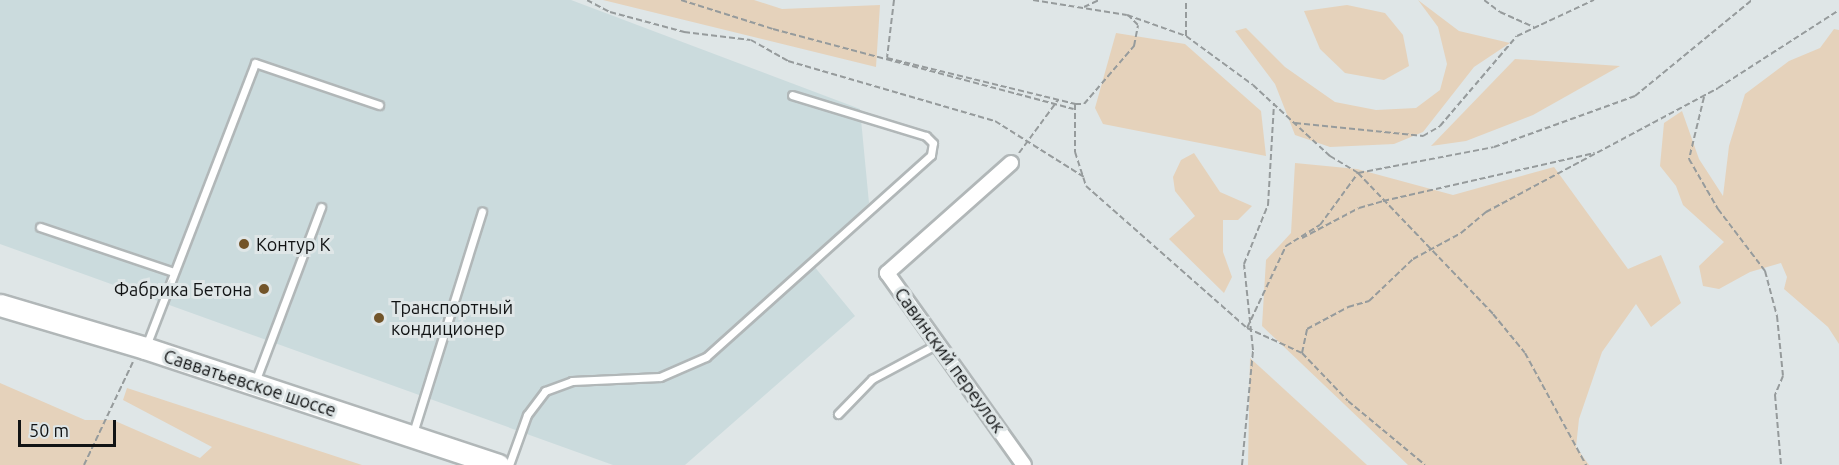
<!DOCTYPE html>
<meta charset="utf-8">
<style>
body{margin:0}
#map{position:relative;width:1839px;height:465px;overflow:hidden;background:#dfe6e7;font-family:Ubuntu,sans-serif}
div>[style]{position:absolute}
.built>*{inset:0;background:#cbdbdd}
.green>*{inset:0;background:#e5d2bb}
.path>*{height:2px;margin-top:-1px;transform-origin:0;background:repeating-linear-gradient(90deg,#969b9c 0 6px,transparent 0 9px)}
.roads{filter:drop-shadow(2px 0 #b1b7b8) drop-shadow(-2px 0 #b1b7b8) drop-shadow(0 2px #b1b7b8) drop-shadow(0 -2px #b1b7b8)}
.lane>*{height:7px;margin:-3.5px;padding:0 3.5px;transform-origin:3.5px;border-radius:3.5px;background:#fff}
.street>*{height:14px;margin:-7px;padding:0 7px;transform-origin:7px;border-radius:7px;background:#fff}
.primary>*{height:21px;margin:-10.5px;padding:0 10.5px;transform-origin:10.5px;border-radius:10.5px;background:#fff}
.dots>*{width:16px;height:16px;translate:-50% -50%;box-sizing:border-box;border:3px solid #dfe6e7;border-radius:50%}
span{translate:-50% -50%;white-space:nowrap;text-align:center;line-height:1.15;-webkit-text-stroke:6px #dfe6e7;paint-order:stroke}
.poi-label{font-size:18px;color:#111314}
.left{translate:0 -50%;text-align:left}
.right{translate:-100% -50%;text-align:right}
.street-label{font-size:18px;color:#111314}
.scale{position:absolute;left:18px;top:420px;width:98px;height:27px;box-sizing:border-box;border:3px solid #111314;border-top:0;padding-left:8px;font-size:18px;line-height:21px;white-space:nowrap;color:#111314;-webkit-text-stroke:4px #dfe6e7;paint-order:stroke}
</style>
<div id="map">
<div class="built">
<div style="clip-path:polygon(0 0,571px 0,860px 109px,869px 203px,809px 260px,855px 316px,685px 465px,613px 465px,0 244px)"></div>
</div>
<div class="green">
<div style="clip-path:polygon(603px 0,754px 0,782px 9px,880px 5px,876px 67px)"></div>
<div style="clip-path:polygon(1418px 0,1459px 31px,1510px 43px,1474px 67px,1423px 132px,1394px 144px,1330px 147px,1295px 135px,1275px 84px,1235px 31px,1246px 28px,1285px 67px,1335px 102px,1376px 110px,1416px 108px,1440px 90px,1447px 64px,1438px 27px)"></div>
<div style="clip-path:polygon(1347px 5px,1385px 13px,1403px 35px,1409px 66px,1384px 80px,1345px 73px,1320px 49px,1304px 11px)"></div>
<div style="clip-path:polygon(1834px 29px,1839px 30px,1839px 344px,1828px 327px,1784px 289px,1787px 277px,1781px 263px,1750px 272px,1719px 289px,1703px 286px,1699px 266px,1724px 242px,1683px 205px,1676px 186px,1660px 166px,1664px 123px,1682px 111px,1699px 159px,1723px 196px,1729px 146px,1745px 94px,1789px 61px,1820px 48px)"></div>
<div style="clip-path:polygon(1116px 33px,1185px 44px,1261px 111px,1266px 156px,1103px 124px,1095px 108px)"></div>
<div style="clip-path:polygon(1515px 59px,1620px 66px,1533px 115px,1466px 141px,1431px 146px)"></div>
<div style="clip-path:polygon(1194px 153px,1220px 192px,1252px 206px,1238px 220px,1223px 220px,1223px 252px,1232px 277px,1224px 293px,1169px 239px,1195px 216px,1175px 191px,1173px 177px,1181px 160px)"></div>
<div style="clip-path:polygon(1295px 163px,1357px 169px,1453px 195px,1554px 167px,1628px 269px,1661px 255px,1681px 303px,1651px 327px,1636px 304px,1602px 352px,1579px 419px,1576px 447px,1589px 465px,1408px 465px,1262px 326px,1266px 260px,1291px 233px)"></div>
<div style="clip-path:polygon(1250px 358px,1367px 465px,1248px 465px)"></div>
<div style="clip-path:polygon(0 383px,85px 420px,113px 420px,200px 458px,212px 447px,123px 400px,127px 388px,362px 465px,0 465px)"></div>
</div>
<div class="path">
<div style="left:587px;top:0;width:26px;rotate:28deg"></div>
<div style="left:610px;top:12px;width:77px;rotate:15.1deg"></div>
<div style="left:684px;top:32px;width:67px;rotate:6.8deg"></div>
<div style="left:751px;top:40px;width:43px;rotate:29.6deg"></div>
<div style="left:788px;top:61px;width:216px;rotate:16.2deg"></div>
<div style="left:995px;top:121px;width:105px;rotate:32.2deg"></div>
<div style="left:681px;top:0;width:96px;rotate:17.5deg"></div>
<div style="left:773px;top:29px;width:311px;rotate:14.9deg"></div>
<div style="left:894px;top:0;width:58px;rotate:96.9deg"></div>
<div style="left:887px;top:58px;width:194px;rotate:13.7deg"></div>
<div style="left:1075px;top:104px;width:9px"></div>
<div style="left:1084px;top:104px;width:77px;rotate:-49.2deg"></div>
<div style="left:1134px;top:46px;width:21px;rotate:-79deg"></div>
<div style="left:1138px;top:25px;width:14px;rotate:-135deg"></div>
<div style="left:1033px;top:0;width:95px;rotate:9.1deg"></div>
<div style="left:1127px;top:15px;width:63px;rotate:19.6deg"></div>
<div style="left:1186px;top:36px;width:83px;rotate:36.2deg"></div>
<div style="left:1253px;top:85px;width:105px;rotate:42.7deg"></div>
<div style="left:1330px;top:156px;width:33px;rotate:31deg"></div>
<div style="left:1358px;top:173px;width:195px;rotate:46.2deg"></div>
<div style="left:1493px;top:314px;width:50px;rotate:50.6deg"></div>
<div style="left:1525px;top:353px;width:128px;rotate:61.4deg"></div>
<div style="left:1484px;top:0;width:20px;rotate:37deg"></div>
<div style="left:1500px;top:12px;width:37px;rotate:24deg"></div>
<div style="left:1084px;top:7px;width:17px;rotate:-25deg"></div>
<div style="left:1186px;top:36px;width:36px;rotate:-90deg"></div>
<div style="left:1704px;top:97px;width:64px;rotate:103.6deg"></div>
<div style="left:1689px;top:159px;width:58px;rotate:59.9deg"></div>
<div style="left:1718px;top:209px;width:78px;rotate:52.8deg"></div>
<div style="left:1765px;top:271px;width:47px;rotate:75.1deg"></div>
<div style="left:1777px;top:316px;width:60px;rotate:84.3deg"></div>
<div style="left:1783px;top:376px;width:21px;rotate:113deg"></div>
<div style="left:1775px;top:395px;width:70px;rotate:85.1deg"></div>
<div style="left:1075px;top:104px;width:48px;rotate:90deg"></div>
<div style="left:1075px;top:152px;width:36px;rotate:72deg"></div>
<div style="left:1086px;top:186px;width:215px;rotate:41.4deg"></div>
<div style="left:1247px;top:328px;width:60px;rotate:24.4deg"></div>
<div style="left:1302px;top:353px;width:66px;rotate:46.2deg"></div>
<div style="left:1348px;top:401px;width:100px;rotate:39.7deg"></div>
<div style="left:1295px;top:123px;width:129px;rotate:5.8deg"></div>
<div style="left:1423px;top:136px;width:20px;rotate:-30deg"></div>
<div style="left:1440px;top:126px;width:118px;rotate:-49.5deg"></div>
<div style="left:1517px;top:36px;width:85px;rotate:-25.1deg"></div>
<div style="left:1019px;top:153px;width:66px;rotate:-53.7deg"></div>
<div style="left:1302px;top:238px;width:64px;rotate:-27.8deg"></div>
<div style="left:1359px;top:208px;width:25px;rotate:-16deg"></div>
<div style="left:1383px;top:201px;width:217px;rotate:-12.8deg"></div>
<div style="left:1247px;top:328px;width:91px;rotate:-64.6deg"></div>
<div style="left:1286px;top:246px;width:40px;rotate:-32deg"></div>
<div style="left:1320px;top:225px;width:64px;rotate:-53.8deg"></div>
<div style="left:1358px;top:173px;width:138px;rotate:-10.8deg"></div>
<div style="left:1494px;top:147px;width:150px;rotate:-19.9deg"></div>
<div style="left:1635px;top:96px;width:151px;rotate:-39.4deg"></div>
<div style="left:1302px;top:353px;width:25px;rotate:-78deg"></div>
<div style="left:1307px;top:329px;width:47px;rotate:-28.2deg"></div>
<div style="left:1348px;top:307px;width:22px;rotate:-16deg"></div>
<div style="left:1369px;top:301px;width:61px;rotate:-43.7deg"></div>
<div style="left:1413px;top:259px;width:55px;rotate:-28.4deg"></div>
<div style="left:1461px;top:233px;width:33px;rotate:-40deg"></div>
<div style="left:1486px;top:212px;width:263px;rotate:-28.1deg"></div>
<div style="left:1718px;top:88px;width:144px;rotate:-32.8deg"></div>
<div style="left:84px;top:465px;width:114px;rotate:-64.6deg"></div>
<div style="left:1242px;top:465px;width:116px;rotate:-84.5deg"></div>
<div style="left:1253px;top:350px;width:86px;rotate:-96deg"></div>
<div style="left:1244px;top:264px;width:64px;rotate:-67.9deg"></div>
<div style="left:1268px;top:205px;width:102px;rotate:-86.6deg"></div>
</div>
<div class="roads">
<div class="lane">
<div style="left:40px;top:227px;width:141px;rotate:18.6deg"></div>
<div style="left:146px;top:346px;width:303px;rotate:-68.9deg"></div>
<div style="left:255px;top:63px;width:131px;rotate:18.7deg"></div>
<div style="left:255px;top:382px;width:187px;rotate:-69.3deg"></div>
<div style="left:838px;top:414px;width:49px;rotate:-45.8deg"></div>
<div style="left:872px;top:379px;width:76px;rotate:-28.2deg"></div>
<div style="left:413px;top:433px;width:232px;rotate:-72.7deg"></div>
<div style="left:509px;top:465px;width:53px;rotate:-70.2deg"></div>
<div style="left:527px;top:415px;width:30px;rotate:-53deg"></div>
<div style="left:545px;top:391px;width:29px;rotate:-20deg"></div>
<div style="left:572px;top:381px;width:88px;rotate:-2.6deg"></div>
<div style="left:660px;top:377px;width:50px;rotate:-23.5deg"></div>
<div style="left:706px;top:357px;width:302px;rotate:-41.9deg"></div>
<div style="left:931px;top:155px;width:12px;rotate:-81deg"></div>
<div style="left:933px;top:143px;width:10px;rotate:-135deg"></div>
<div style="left:926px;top:136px;width:140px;rotate:-163deg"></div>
</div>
<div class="street">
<div style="left:1011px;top:163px;width:166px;rotate:138.4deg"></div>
<div style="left:887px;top:273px;width:236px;rotate:54.5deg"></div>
</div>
<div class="primary">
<div style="left:0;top:305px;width:151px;rotate:16.5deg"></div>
<div style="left:145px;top:348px;width:372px;rotate:18.3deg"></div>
</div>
</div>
<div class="dots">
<div style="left:244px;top:244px;background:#725429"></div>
<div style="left:264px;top:289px;background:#725429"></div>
<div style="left:379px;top:318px;background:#725429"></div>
</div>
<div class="poi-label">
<span class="left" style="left:256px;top:244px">Контур К</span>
<span class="right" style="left:252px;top:289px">Фабрика Бетона</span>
<span class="left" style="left:391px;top:318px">Транспортный<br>кондиционер</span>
</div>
<div class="street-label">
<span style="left:950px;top:360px;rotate:54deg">Савинский переулок</span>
<span style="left:250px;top:383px;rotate:18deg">Савватьевское шоссе</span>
</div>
<div class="scale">50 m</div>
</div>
